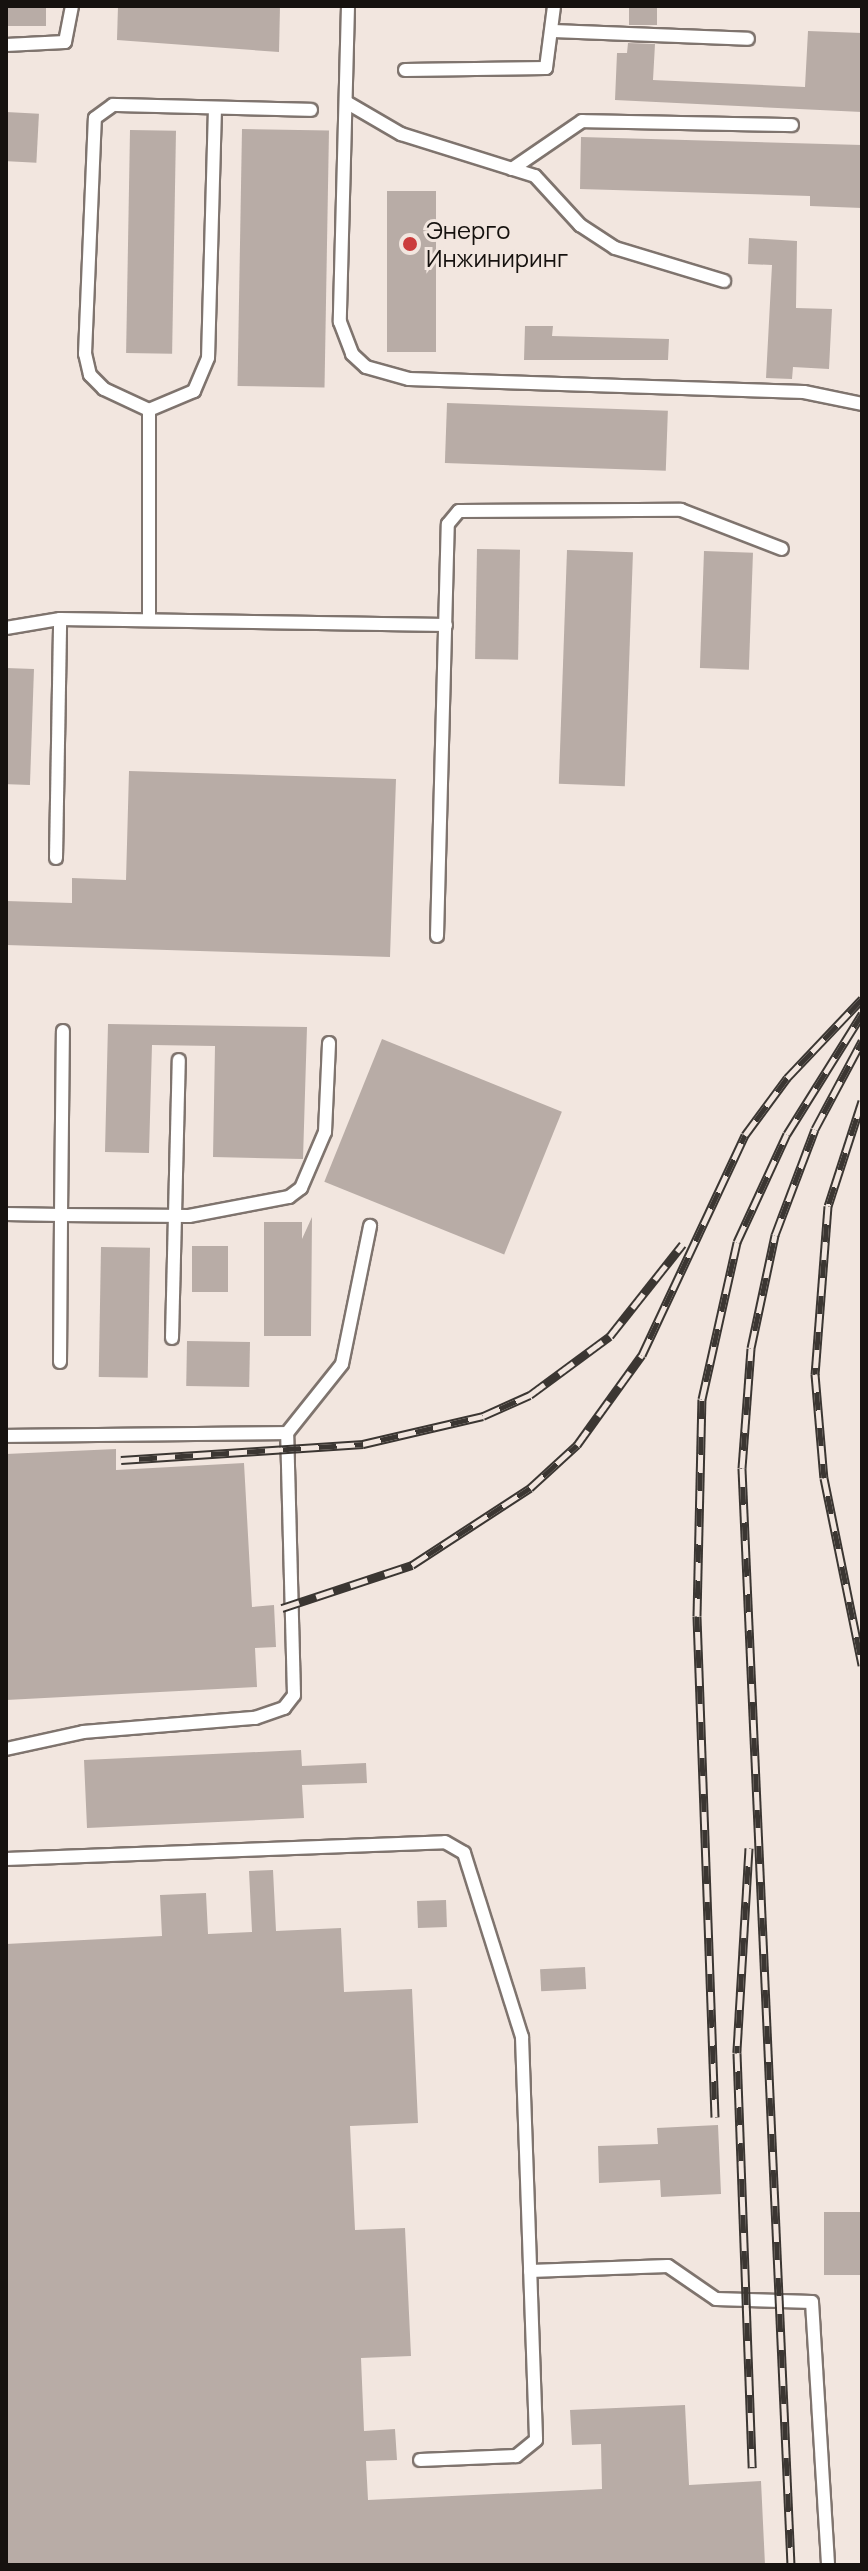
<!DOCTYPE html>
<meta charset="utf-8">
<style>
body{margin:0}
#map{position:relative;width:868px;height:2571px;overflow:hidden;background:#f2e6df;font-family:Manrope,sans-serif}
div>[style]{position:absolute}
.building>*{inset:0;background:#b8aca6;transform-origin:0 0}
.roads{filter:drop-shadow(2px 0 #7f746e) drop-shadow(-2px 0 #7f746e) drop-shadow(0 2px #7f746e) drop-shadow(0 -2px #7f746e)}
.lane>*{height:12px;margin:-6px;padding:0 6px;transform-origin:6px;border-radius:6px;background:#fff}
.rail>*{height:9px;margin-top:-4.5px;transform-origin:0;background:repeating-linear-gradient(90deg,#f2e6df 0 18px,#3b3632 0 36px);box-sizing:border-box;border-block:2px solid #3b3632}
.dots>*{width:22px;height:22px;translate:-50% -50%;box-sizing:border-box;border:4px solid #f2e6df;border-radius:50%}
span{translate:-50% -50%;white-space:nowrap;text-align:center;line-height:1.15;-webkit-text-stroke:6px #f2e6df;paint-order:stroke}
.poi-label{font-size:24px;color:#16120f}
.left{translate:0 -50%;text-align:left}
.frame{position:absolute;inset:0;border:8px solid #16120f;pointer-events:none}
</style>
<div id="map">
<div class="building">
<div style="left:6px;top:6px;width:40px;height:20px"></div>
<div style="clip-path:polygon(118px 6px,280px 6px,279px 52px,117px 40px)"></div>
<div style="left:629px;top:6px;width:28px;height:19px"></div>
<div style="clip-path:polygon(808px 31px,862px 33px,862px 112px,615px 100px,617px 53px,627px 53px,628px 43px,655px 44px,653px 80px,805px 87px)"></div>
<div style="left:6px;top:112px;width:33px;height:49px;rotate:3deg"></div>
<div style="left:242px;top:129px;width:87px;height:257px;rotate:1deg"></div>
<div style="left:130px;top:130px;width:46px;height:223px;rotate:1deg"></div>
<div style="clip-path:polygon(581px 137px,862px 145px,862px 208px,810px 206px,810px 196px,580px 189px)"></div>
<div style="left:387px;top:191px;width:49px;height:161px"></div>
<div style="clip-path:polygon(749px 238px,797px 241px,796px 308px,832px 309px,829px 369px,793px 367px,792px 379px,766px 378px,772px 265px,748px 264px)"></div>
<div style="clip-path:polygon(525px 326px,553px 326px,552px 336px,669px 339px,668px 360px,524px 360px)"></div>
<div style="left:447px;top:403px;width:221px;height:60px;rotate:2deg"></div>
<div style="left:477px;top:549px;width:43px;height:110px;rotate:1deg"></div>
<div style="left:567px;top:550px;width:66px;height:234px;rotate:2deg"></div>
<div style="left:704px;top:551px;width:49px;height:117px;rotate:2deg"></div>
<div style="left:6px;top:668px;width:28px;height:116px;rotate:2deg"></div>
<div style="clip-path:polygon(129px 771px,396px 779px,390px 957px,6px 945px,6px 901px,72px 903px,72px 878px,126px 880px)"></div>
<div style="clip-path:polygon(108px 1024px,307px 1027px,303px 1159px,213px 1157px,215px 1046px,152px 1045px,149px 1153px,105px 1152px)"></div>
<div style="left:382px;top:1039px;width:194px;height:154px;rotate:22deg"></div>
<div style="clip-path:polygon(312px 1217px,311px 1336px,264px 1336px,264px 1222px,302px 1222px,302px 1239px)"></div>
<div style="left:192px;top:1246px;width:36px;height:46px"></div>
<div style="left:101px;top:1247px;width:49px;height:130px;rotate:1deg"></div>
<div style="left:187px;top:1341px;width:63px;height:45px;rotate:1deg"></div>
<div style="clip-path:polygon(116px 1449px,116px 1470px,244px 1463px,252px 1607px,274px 1605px,276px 1647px,255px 1648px,257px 1687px,6px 1700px,6px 1454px)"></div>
<div style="clip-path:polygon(301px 1750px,302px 1766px,366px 1763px,367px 1783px,302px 1785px,304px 1818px,87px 1828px,84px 1760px)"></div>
<div style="clip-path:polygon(273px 1870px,276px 1931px,341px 1928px,344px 1992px,412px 1989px,418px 2123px,350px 2126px,355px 2230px,405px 2228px,411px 2356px,361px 2358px,364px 2431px,395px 2429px,397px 2460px,366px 2461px,368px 2500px,602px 2489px,601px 2444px,572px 2445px,570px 2410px,685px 2405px,689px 2485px,761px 2481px,765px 2565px,6px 2565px,6px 1944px,162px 1936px,160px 1895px,206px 1893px,208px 1934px,252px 1932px,249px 1871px)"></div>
<div style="left:446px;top:1900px;width:27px;height:29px;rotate:88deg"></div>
<div style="left:585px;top:1967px;width:22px;height:45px;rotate:87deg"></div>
<div style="clip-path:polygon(718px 2125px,721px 2194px,661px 2197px,660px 2180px,599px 2183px,598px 2146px,658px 2144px,657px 2128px)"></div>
<div style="left:862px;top:2212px;width:63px;height:38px;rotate:90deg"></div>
</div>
<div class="roads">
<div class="lane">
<div style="left:348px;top:6px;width:316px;rotate:91.5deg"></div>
<div style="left:340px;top:322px;width:34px;rotate:69deg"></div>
<div style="left:352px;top:354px;width:19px;rotate:43deg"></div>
<div style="left:366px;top:367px;width:45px;rotate:15.6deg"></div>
<div style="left:409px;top:379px;width:395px;rotate:1.9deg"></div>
<div style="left:804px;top:392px;width:59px;rotate:11.7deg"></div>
<div style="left:553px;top:31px;width:195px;rotate:2.3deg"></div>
<div style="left:6px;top:45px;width:59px;rotate:-2.9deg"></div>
<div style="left:65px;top:42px;width:37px;rotate:-79deg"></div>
<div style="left:405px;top:70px;width:141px;rotate:-0.8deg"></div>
<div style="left:546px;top:68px;width:63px;rotate:-82.6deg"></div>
<div style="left:346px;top:102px;width:64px;rotate:30.2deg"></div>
<div style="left:401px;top:134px;width:140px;rotate:17.4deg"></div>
<div style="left:535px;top:176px;width:67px;rotate:47.4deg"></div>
<div style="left:580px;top:225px;width:42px;rotate:33.3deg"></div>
<div style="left:615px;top:248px;width:114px;rotate:16.8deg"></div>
<div style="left:215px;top:108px;width:250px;rotate:91.6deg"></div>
<div style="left:208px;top:358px;width:36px;rotate:113deg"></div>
<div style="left:194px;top:391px;width:49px;rotate:157.1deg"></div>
<div style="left:149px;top:410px;width:50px;rotate:-155deg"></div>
<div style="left:104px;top:389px;width:20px;rotate:-135deg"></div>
<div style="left:90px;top:375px;width:22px;rotate:-103deg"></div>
<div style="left:85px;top:354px;width:236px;rotate:-87.6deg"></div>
<div style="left:95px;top:118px;width:22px;rotate:-36deg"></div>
<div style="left:113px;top:105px;width:198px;rotate:1.4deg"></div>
<div style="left:512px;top:169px;width:85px;rotate:-34.4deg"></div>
<div style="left:582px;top:121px;width:210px;rotate:1.1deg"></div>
<div style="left:149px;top:410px;width:210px;rotate:90deg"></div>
<div style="left:6px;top:628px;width:55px;rotate:-9.5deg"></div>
<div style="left:60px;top:619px;width:386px;rotate:0.9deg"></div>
<div style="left:56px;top:858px;width:239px;rotate:-89deg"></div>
<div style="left:437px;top:936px;width:412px;rotate:-88.5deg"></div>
<div style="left:448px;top:524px;width:17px;rotate:-50deg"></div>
<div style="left:459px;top:511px;width:222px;rotate:-0.3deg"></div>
<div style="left:681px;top:510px;width:108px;rotate:21.1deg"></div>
<div style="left:6px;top:1214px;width:55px;rotate:1deg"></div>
<div style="left:61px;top:1215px;width:184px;rotate:-89.4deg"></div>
<div style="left:172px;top:1338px;width:278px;rotate:-88.6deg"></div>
<div style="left:60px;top:1362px;width:147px;rotate:-89.6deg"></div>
<div style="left:61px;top:1215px;width:128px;rotate:0.4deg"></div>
<div style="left:189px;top:1216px;width:102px;rotate:-10.8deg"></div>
<div style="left:289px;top:1197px;width:15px;rotate:-37deg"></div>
<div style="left:301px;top:1188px;width:61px;rotate:-66.8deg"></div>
<div style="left:325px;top:1132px;width:89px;rotate:-87.4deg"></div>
<div style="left:6px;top:1436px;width:281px;rotate:-0.6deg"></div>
<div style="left:6px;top:1749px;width:79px;rotate:-12.4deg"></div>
<div style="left:83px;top:1732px;width:173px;rotate:-4.7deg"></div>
<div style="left:255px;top:1718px;width:31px;rotate:-19deg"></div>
<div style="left:284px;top:1708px;width:16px;rotate:-52deg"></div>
<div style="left:294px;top:1695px;width:262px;rotate:-91.5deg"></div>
<div style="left:287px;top:1433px;width:88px;rotate:-51.4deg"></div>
<div style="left:342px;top:1364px;width:141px;rotate:-78.5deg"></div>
<div style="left:6px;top:1859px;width:439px;rotate:-2.2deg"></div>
<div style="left:445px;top:1842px;width:22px;rotate:30deg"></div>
<div style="left:464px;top:1853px;width:193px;rotate:72.5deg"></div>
<div style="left:522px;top:2037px;width:403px;rotate:88deg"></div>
<div style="left:536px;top:2440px;width:26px;rotate:141deg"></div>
<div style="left:516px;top:2456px;width:96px;rotate:177.6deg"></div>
<div style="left:530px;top:2271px;width:138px;rotate:-2.1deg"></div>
<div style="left:668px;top:2266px;width:58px;rotate:34.5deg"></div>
<div style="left:716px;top:2299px;width:96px;rotate:1.8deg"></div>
<div style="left:812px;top:2302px;width:263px;rotate:86.5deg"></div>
</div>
</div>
<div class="rail">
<div style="left:862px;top:1101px;width:110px;rotate:107.9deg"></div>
<div style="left:828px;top:1206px;width:169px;rotate:94.4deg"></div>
<div style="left:815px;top:1374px;width:104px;rotate:85.1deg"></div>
<div style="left:824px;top:1478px;width:191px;rotate:78.5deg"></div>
<div style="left:121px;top:1460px;width:243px;rotate:-3.8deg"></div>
<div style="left:363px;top:1444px;width:123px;rotate:-13.1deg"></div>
<div style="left:483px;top:1416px;width:51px;rotate:-24.1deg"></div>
<div style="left:530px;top:1395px;width:99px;rotate:-36.4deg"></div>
<div style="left:610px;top:1336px;width:117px;rotate:-51.6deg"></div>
<div style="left:282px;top:1608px;width:137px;rotate:-18.3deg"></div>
<div style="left:412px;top:1565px;width:141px;rotate:-33.1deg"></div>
<div style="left:530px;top:1488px;width:64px;rotate:-42.5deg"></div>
<div style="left:577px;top:1445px;width:111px;rotate:-54.2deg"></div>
<div style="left:642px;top:1355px;width:243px;rotate:-64.9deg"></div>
<div style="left:745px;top:1135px;width:71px;rotate:-53.6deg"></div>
<div style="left:787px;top:1078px;width:109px;rotate:-46.5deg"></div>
<div style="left:749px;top:1848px;width:205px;rotate:93.4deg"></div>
<div style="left:737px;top:2053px;width:415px;rotate:87.9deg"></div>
<div style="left:715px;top:2117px;width:501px;rotate:-92.06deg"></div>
<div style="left:697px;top:1616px;width:217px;rotate:-88.7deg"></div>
<div style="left:702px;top:1399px;width:161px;rotate:-77.4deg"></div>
<div style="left:737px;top:1242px;width:119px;rotate:-65.2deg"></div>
<div style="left:787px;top:1134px;width:142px;rotate:-58deg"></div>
<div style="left:791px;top:2565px;width:1098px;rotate:-92.56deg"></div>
<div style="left:742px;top:1468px;width:120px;rotate:-85.7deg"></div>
<div style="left:751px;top:1348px;width:116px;rotate:-78deg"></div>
<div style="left:775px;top:1235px;width:113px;rotate:-69.3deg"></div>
<div style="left:815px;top:1129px;width:100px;rotate:-61.9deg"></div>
</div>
<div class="dots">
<div style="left:410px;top:244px;background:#cb3c3c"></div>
</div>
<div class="poi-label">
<span class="left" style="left:426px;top:244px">Энерго<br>Инжиниринг</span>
</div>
<div class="frame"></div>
</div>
